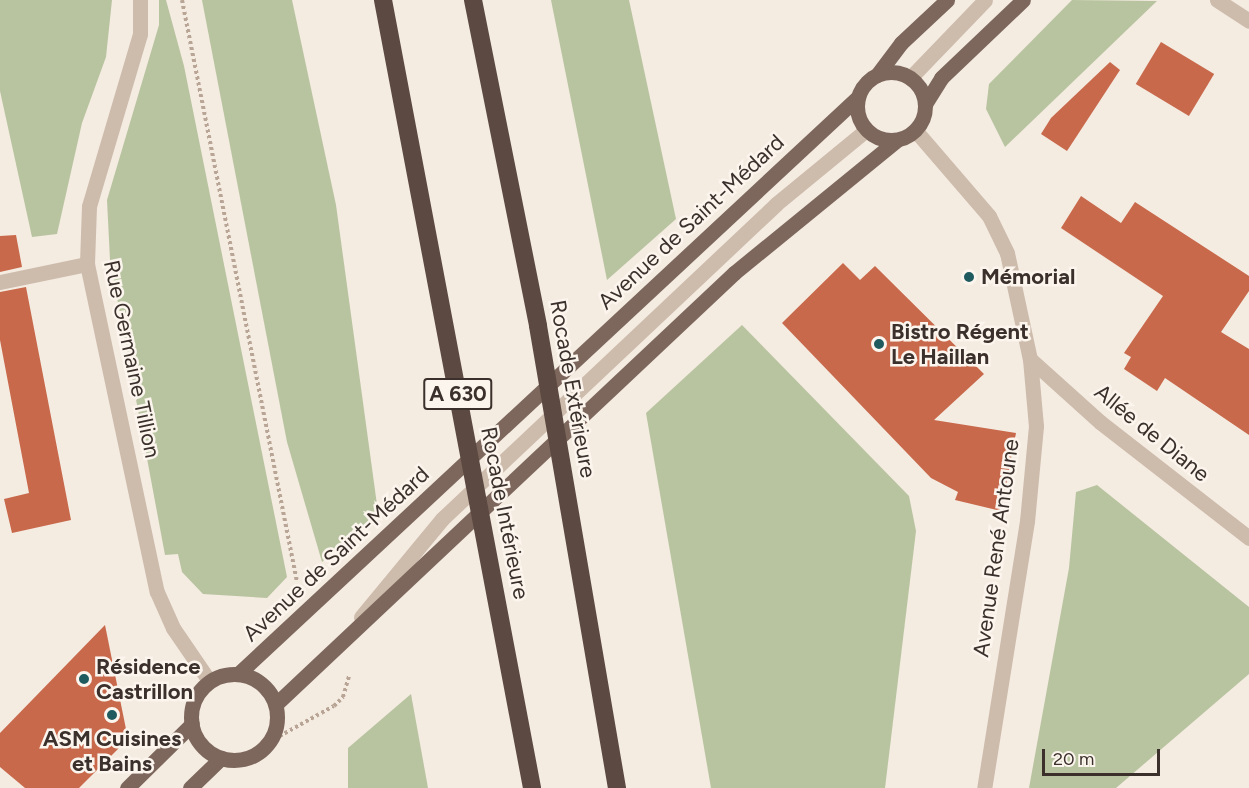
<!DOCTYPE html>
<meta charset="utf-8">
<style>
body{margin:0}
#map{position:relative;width:1249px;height:788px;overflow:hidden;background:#f4ebe1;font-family:Figtree,sans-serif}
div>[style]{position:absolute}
.green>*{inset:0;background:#b8c4a0}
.building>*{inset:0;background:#c8694b;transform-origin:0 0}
.path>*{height:4px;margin-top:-2px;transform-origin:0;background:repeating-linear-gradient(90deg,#b9a596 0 3px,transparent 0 6px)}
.minor>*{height:15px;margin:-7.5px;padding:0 7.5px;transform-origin:7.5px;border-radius:7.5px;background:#cdbbac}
.major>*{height:15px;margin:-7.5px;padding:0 7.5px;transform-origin:7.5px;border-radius:7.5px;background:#7d675c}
.major>.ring{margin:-7.5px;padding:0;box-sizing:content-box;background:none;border:15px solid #7d675c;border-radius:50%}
.highway>*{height:18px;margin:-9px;padding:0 9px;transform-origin:9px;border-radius:9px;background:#5c4a42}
.dots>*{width:16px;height:16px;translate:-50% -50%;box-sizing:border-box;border:3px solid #fbf5ee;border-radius:50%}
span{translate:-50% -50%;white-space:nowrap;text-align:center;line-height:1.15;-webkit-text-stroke:5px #fbf5ee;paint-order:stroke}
.shield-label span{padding:2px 4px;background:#fbf5ee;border:2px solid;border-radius:4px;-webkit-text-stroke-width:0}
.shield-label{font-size:21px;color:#3b302b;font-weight:700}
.street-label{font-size:22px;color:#3b302b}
.poi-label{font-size:22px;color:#3b302b;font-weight:700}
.left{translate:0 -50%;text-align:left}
.scale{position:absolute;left:1042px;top:749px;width:118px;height:27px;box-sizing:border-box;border:3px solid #3b302b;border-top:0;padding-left:8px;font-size:18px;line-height:21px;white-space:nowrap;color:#3b302b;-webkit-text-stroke:4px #fbf5ee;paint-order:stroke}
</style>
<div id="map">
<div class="green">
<div style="clip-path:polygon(0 0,112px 0,106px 57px,82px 123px,57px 234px,32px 237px,0 91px)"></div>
<div style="clip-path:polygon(159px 0,166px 0,184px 66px,287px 577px,267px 598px,203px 594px,182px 572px,178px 554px,165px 555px,110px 260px,107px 200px,159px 25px)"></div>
<div style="clip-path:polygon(202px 0,292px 0,336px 205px,378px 512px,322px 562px,287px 442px)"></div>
<div style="clip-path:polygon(551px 0,629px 0,676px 219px,607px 280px)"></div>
<div style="clip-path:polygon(1072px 0,1157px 1px,1005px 147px,986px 109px,989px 84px)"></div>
<div style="clip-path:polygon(742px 325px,909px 496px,916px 531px,885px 788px,711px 788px,646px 413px)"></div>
<div style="clip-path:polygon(1097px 485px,1249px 607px,1249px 674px,1116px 788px,1029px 788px,1069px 568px,1076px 492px)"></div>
<div style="clip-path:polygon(411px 694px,428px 788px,348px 788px,348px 748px)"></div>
</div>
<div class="building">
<div style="left:1161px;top:42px;width:62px;height:49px;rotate:31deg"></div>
<div style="clip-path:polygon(1110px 62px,1120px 70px,1067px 151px,1041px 134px,1051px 118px)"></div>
<div style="clip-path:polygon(1081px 196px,1121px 223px,1135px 202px,1249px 276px,1249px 291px,1221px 332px,1249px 349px,1249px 435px,1165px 378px,1157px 391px,1124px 369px,1131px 357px,1124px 353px,1163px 296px,1061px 228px)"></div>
<div style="clip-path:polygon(16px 235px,22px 267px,0 272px,0 236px)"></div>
<div style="clip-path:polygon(843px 263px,860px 280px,875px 266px,984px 374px,934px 420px,1016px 433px,1001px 511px,955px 500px,958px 492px,931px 478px,782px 323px)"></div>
<div style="clip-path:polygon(26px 287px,71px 520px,12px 533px,4px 499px,29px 493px,0 340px,0 292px)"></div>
<div style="clip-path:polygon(105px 625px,128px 739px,79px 788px,25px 788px,0 767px,0 733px)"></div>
</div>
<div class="path">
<div style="left:182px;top:0;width:593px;rotate:78.82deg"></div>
<div style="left:269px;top:742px;width:74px;rotate:-29deg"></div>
<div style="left:334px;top:706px;width:13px;rotate:-45deg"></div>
<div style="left:343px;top:697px;width:22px;rotate:-74deg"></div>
</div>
<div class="minor">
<div style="left:140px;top:0;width:34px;rotate:90deg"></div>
<div style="left:140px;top:34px;width:179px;rotate:106.5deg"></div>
<div style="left:89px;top:206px;width:58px;rotate:92deg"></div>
<div style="left:87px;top:264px;width:335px;rotate:78deg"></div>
<div style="left:157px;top:592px;width:39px;rotate:66deg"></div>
<div style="left:173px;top:628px;width:65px;rotate:55.6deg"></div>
<div style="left:1217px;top:0;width:38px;rotate:33deg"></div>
<div style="left:910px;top:78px;width:108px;rotate:-46.1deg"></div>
<div style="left:915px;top:130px;width:113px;rotate:49.3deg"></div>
<div style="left:989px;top:216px;width:41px;rotate:64.1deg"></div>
<div style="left:1007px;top:253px;width:108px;rotate:77.8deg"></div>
<div style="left:1030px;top:359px;width:67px;rotate:84.9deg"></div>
<div style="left:1036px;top:426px;width:95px;rotate:95.4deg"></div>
<div style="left:1027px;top:521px;width:270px;rotate:99.1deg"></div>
<div style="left:0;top:282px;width:89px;rotate:-11.7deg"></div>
<div style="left:1030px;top:359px;width:94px;rotate:42deg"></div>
<div style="left:1100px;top:422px;width:189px;rotate:37.9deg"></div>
<div style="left:361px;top:617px;width:127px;rotate:-50.4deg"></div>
<div style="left:442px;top:519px;width:459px;rotate:-43.3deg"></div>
<div style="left:776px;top:204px;width:117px;rotate:-39.4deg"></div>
</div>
<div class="major">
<div class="ring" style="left:857px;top:72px;width:53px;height:53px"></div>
<div style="left:877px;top:75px;width:40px;rotate:-53deg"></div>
<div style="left:901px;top:43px;width:63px;rotate:-43.1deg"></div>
<div style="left:925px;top:104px;width:31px;rotate:-58deg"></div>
<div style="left:941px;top:78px;width:113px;rotate:-43.6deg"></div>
<div style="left:238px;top:674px;width:847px;rotate:-42.94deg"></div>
<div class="ring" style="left:191px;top:674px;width:71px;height:71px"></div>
<div style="left:276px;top:704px;width:629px;rotate:-43.26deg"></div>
<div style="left:734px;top:273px;width:210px;rotate:-39.2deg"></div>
<div style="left:127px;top:788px;width:91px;rotate:-44.6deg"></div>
<div style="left:190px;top:788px;width:43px;rotate:-44.1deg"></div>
</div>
<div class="highway">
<div style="left:383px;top:0;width:802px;rotate:79.29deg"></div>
<div style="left:473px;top:0;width:332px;rotate:78.7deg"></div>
<div style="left:538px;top:326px;width:469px;rotate:80.3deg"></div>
</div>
<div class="dots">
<div style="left:969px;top:277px;background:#1f5a5e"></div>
<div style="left:879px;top:344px;background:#1f5a5e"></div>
<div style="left:84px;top:679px;background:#1f5a5e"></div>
<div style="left:112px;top:715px;background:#1f5a5e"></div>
</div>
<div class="shield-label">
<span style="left:458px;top:394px">A 630</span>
</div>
<div class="street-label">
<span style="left:691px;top:222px;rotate:-43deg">Avenue de Saint-Médard</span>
<span style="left:132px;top:359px;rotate:78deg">Rue Germaine Tillion</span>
<span style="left:573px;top:389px;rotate:80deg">Rocade Extérieure</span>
<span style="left:1152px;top:433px;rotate:39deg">Allée de Diane</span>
<span style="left:505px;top:513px;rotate:79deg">Rocade Intérieure</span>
<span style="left:996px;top:548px;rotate:-82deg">Avenue René Antoune</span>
<span style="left:336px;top:554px;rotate:-43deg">Avenue de Saint-Médard</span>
</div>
<div class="poi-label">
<span class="left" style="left:981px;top:277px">Mémorial</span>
<span class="left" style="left:891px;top:344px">Bistro Régent<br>Le Haillan</span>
<span class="left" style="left:96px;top:679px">Résidence<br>Castrillon</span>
<span style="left:112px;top:751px">ASM Cuisines<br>et Bains</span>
</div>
<div class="scale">20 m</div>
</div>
